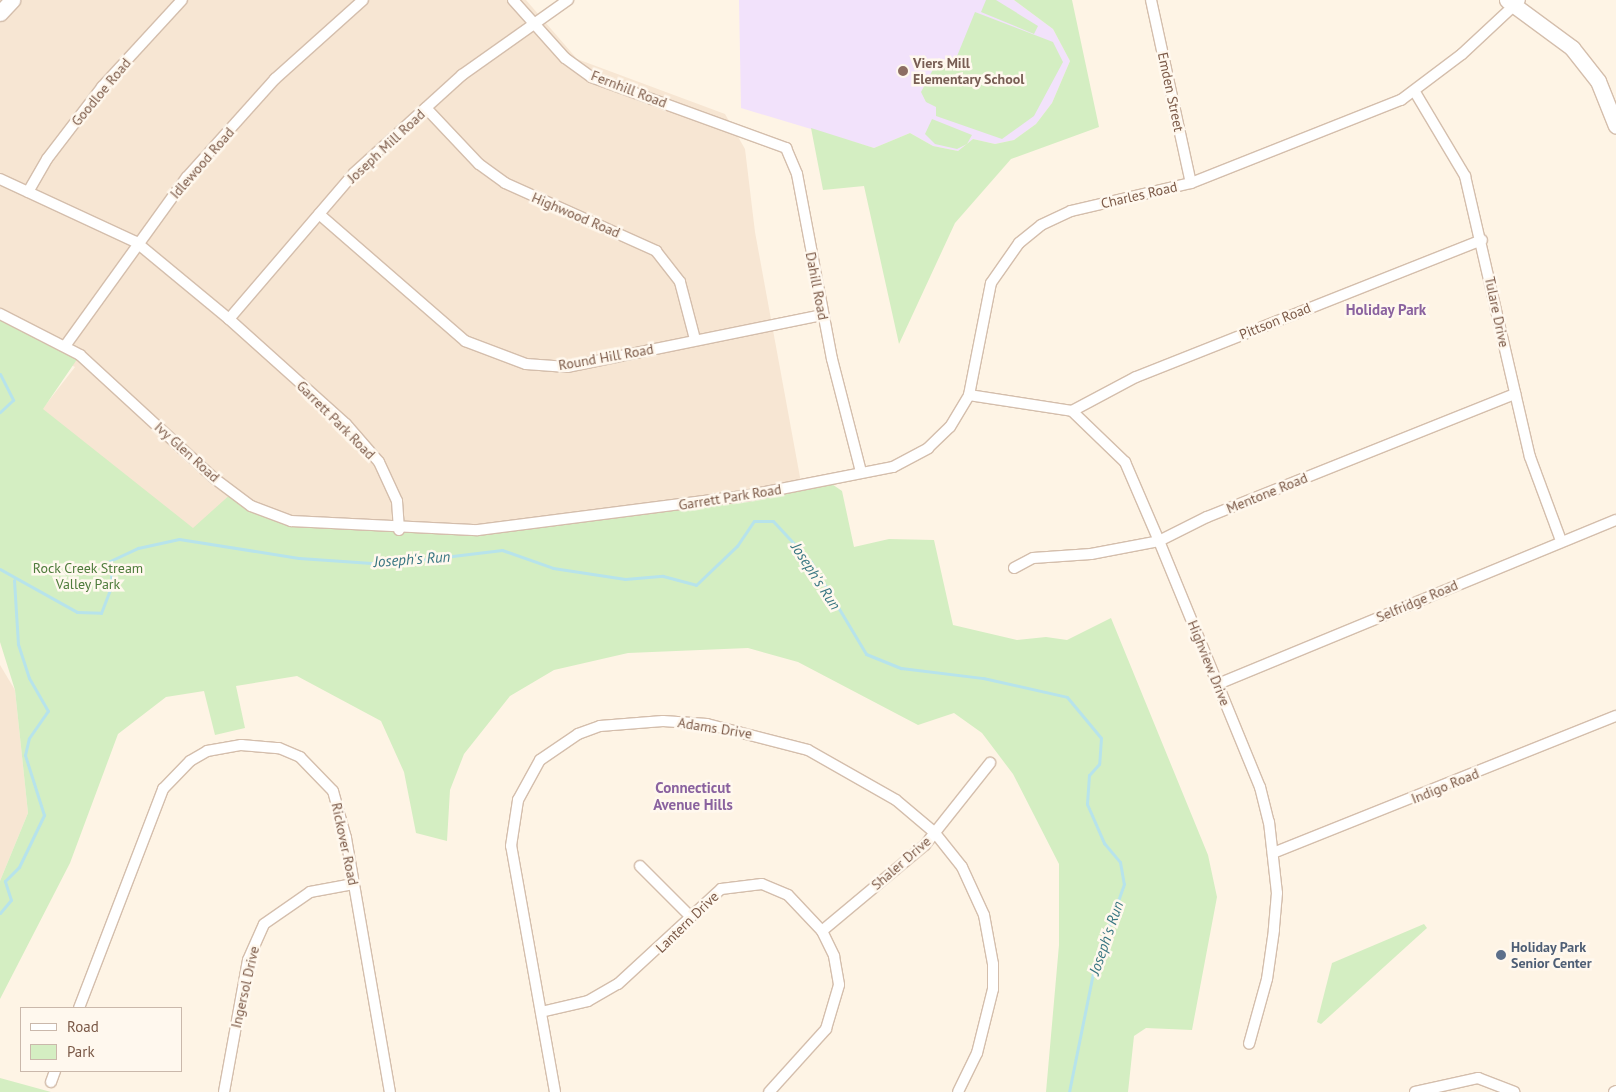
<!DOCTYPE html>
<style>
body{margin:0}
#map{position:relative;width:1616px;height:1092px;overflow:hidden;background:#fef4e5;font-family:"PT Sans",sans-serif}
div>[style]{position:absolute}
.residential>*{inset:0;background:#f7e6d3}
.education>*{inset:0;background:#f2e2fb}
.green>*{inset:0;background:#d4eec2}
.stream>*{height:3px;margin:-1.5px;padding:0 1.5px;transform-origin:1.5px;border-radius:1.5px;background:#b7e3eb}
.roads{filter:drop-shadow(1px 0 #d4beac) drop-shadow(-1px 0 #d4beac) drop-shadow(0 1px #d4beac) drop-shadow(0 -1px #d4beac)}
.street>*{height:10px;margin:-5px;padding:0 5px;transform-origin:5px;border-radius:5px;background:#fff}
.secondary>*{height:15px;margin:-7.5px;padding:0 7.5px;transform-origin:7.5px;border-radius:7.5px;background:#fff}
.dots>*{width:14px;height:14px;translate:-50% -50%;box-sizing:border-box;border:2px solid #fff8ee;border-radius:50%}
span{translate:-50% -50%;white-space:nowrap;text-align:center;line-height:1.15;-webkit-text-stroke:5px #fff8ee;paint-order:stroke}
.education-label{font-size:14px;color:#785e54;font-weight:700}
.left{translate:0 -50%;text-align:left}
.street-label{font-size:14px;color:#7b5947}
.park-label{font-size:14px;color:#4e7b3b}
.service-label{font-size:14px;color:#4e5e75;font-weight:700}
.neighbourhood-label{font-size:15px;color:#8a629f;font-weight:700}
.water-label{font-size:15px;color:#397682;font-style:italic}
.legend{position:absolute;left:20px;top:1007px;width:162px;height:65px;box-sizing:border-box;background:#fff8ee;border:1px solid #cab8ab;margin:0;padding:6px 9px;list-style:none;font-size:15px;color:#7b5947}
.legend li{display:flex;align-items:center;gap:10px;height:25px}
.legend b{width:25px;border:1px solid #cab8ab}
</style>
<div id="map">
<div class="residential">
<div style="clip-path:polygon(0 0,526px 0,577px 59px,725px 114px,745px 149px,755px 232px,804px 499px,439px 548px,166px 528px,40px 412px,75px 367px,0 329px)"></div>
<div style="clip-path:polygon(0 665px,15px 690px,28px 813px,0 881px)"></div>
</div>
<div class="education">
<div style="clip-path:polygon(739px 0,1014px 0,1053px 29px,1070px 61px,1052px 103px,1036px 124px,1014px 140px,995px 144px,973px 139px,958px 151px,933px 146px,910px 133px,874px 148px,741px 108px)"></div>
</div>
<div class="green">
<div style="clip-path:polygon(986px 0,996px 0,1038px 26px,1034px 34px,981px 12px)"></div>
<div style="clip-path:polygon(1014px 0,1072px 0,1099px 127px,1011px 159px,955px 223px,899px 344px,864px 186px,823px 190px,811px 128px,874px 148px,910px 133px,933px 146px,958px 151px,973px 139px,995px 144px,1014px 140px,1036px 124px,1052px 103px,1070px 61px,1053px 29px)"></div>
<div style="clip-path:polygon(975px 12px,1053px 42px,1063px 62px,1034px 116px,1002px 139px,936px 116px,936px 107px,926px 102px,921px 92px,938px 60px,953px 66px)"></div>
<div style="clip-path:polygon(932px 119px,972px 135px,967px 144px,957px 149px,935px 144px,925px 134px)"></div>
<div style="clip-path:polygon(0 314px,80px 355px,43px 409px,193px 528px,233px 492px,291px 521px,478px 530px,826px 480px,842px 491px,854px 547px,889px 539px,934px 540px,953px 625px,1017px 640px,1046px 637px,1067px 640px,1111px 618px,1208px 855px,1217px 897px,1192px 1030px,1146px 1028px,1134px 1036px,1128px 1092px,1046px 1092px,1059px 945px,1059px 864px,1013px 774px,982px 733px,954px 713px,918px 725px,798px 662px,748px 648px,628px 653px,554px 670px,510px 696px,464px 754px,450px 790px,447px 841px,416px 833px,404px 772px,381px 721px,297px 676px,236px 686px,245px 728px,215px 735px,204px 691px,166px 697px,118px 734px,70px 863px,0 999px,0 881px,28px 813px,15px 690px,0 642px)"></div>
<div style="clip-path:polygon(1424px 924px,1427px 928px,1321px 1024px,1317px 1022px,1332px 963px)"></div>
<div style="clip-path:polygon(0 1078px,51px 1092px,0 1092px)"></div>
</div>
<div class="stream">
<div style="left:0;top:374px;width:29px;rotate:63deg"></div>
<div style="left:13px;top:400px;width:18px;rotate:137deg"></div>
<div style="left:0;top:569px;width:88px;rotate:29.2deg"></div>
<div style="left:77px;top:612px;width:24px;rotate:2deg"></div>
<div style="left:101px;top:613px;width:30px;rotate:-69deg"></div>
<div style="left:112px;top:585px;width:24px;rotate:-95deg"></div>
<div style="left:110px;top:561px;width:31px;rotate:-25deg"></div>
<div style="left:138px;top:548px;width:42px;rotate:-12.4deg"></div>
<div style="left:179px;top:539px;width:121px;rotate:9deg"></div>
<div style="left:299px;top:558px;width:87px;rotate:3.9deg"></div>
<div style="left:386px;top:564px;width:117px;rotate:-6.9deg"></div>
<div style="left:502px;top:550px;width:54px;rotate:19.4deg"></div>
<div style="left:553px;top:568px;width:73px;rotate:8.7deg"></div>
<div style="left:625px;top:579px;width:38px;rotate:-5deg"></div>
<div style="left:663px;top:576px;width:34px;rotate:15deg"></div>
<div style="left:696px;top:585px;width:57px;rotate:-43.6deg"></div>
<div style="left:737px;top:546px;width:30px;rotate:-56deg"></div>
<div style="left:754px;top:521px;width:19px"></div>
<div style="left:773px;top:521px;width:56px;rotate:47.2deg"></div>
<div style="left:811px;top:562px;width:107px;rotate:59.1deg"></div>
<div style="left:866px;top:654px;width:38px;rotate:22deg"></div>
<div style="left:901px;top:668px;width:83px;rotate:7deg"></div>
<div style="left:983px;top:678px;width:86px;rotate:12.7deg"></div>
<div style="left:1067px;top:697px;width:53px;rotate:50.3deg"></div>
<div style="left:1101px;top:738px;width:26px;rotate:94deg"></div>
<div style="left:1099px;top:764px;width:15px;rotate:132deg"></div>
<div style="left:1089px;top:775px;width:29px;rotate:94deg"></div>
<div style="left:1087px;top:804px;width:43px;rotate:66.4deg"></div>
<div style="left:1104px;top:843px;width:25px;rotate:50deg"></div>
<div style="left:1120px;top:862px;width:22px;rotate:80deg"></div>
<div style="left:1124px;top:884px;width:89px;rotate:109.7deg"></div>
<div style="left:1094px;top:968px;width:126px;rotate:101.4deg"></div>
<div style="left:0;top:913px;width:17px;rotate:-50deg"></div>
<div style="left:11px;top:900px;width:20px;rotate:-108deg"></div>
<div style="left:5px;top:881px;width:20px;rotate:-45deg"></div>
<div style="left:19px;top:867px;width:58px;rotate:-64.3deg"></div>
<div style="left:44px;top:815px;width:63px;rotate:-107.6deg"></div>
<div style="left:25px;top:755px;width:17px;rotate:-77deg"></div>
<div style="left:29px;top:738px;width:33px;rotate:-55deg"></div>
<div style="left:48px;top:711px;width:38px;rotate:-120deg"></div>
<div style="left:29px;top:678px;width:36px;rotate:-108deg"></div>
<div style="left:18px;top:644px;width:64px;rotate:-93.6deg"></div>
</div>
<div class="roads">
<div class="street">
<div style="left:513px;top:0;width:78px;rotate:48.1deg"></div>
<div style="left:565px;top:58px;width:32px;rotate:36deg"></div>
<div style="left:591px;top:77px;width:208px;rotate:20deg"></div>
<div style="left:786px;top:148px;width:28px;rotate:67deg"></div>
<div style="left:797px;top:174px;width:188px;rotate:79.3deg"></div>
<div style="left:832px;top:359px;width:117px;rotate:75.6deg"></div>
<div style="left:1151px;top:0;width:187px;rotate:77.7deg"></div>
<div style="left:1415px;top:92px;width:98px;rotate:59.2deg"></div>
<div style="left:1465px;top:176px;width:288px;rotate:77deg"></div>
<div style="left:1530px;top:457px;width:90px;rotate:69.7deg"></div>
<div style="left:426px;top:108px;width:77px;rotate:46.6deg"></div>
<div style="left:479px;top:164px;width:32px;rotate:36deg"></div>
<div style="left:505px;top:183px;width:166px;rotate:24.2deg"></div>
<div style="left:656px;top:251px;width:39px;rotate:52deg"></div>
<div style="left:680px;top:282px;width:59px;rotate:75.3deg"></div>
<div style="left:0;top:179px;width:150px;rotate:24.9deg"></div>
<div style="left:136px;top:242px;width:121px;rotate:39.6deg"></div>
<div style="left:229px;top:319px;width:157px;rotate:41.9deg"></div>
<div style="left:346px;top:424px;width:50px;rotate:49deg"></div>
<div style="left:379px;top:462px;width:43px;rotate:65.2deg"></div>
<div style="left:397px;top:501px;width:29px;rotate:86deg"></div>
<div style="left:28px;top:192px;width:38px;rotate:-60deg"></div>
<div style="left:47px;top:159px;width:91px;rotate:-52.6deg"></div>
<div style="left:102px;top:87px;width:118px;rotate:-47.4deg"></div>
<div style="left:319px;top:214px;width:194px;rotate:41deg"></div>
<div style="left:465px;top:341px;width:65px;rotate:20.7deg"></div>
<div style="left:526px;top:364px;width:41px;rotate:4.2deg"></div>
<div style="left:567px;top:367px;width:261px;rotate:-11.5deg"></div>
<div style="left:0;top:314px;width:90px;rotate:27.1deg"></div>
<div style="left:80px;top:355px;width:183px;rotate:42.6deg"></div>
<div style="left:215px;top:479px;width:45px;rotate:36.9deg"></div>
<div style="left:251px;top:506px;width:43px;rotate:20.6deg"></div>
<div style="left:291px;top:521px;width:187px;rotate:2.8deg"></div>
<div style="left:478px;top:530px;width:269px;rotate:-7.3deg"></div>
<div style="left:745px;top:496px;width:151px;rotate:-11.1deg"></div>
<div style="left:893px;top:467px;width:40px;rotate:-28deg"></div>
<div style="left:928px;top:448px;width:30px;rotate:-44deg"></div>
<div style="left:950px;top:427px;width:37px;rotate:-59deg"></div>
<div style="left:969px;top:395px;width:114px;rotate:-78.9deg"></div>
<div style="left:991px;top:283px;width:49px;rotate:-55deg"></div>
<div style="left:1019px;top:243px;width:28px;rotate:-39deg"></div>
<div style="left:1041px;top:225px;width:33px;rotate:-25deg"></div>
<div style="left:1071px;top:211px;width:123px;rotate:-13.1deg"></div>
<div style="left:1191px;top:183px;width:226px;rotate:-21.6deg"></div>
<div style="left:1401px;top:100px;width:76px;rotate:-37deg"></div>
<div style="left:1462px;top:54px;width:79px;rotate:-43deg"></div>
<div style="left:229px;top:319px;width:192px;rotate:-49.4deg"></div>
<div style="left:354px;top:173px;width:146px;rotate:-42.2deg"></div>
<div style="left:462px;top:75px;width:130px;rotate:-35.3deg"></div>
<div style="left:65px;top:346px;width:208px;rotate:-54.2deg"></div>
<div style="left:187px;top:177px;width:132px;rotate:-48.1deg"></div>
<div style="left:275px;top:79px;width:118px;rotate:-41.9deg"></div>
<div style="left:969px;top:395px;width:104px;rotate:8.8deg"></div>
<div style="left:1072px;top:411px;width:74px;rotate:43.9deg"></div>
<div style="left:1125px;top:462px;width:86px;rotate:66.7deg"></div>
<div style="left:1159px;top:541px;width:266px;rotate:67.7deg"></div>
<div style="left:1260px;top:787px;width:36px;rotate:76deg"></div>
<div style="left:1269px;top:822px;width:71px;rotate:83.6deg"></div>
<div style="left:1277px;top:893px;width:37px;rotate:95deg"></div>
<div style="left:1274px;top:930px;width:49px;rotate:98.1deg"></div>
<div style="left:1267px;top:979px;width:67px;rotate:105.5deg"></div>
<div style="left:1072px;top:411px;width:72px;rotate:-28deg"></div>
<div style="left:1136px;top:377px;width:372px;rotate:-21.6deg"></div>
<div style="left:1014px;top:568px;width:21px;rotate:-28deg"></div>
<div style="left:1033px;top:558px;width:58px;rotate:-3.9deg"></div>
<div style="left:1091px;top:554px;width:69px;rotate:-10.8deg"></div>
<div style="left:1159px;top:541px;width:54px;rotate:-26.6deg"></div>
<div style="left:1207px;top:517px;width:332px;rotate:-21.8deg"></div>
<div style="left:1218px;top:684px;width:430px;rotate:-22.4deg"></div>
<div style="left:1273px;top:853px;width:369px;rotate:-21.8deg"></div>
<div style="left:640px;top:866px;width:71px;rotate:45deg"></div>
<div style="left:822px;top:931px;width:134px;rotate:-39.9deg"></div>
<div style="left:925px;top:845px;width:105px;rotate:-51.6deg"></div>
<div style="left:79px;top:1008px;width:235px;rotate:-69deg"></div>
<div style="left:163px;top:789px;width:39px;rotate:-46deg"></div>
<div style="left:190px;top:761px;width:20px;rotate:-30deg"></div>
<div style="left:207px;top:751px;width:35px;rotate:-10deg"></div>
<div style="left:241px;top:745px;width:38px;rotate:5deg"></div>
<div style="left:279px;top:748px;width:23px;rotate:23deg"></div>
<div style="left:300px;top:757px;width:47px;rotate:45.9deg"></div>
<div style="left:333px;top:791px;width:49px;rotate:74.5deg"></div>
<div style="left:346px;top:838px;width:258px;rotate:80.2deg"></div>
<div style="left:541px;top:1012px;width:48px;rotate:-13.2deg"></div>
<div style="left:588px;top:1001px;width:34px;rotate:-30deg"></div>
<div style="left:618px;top:984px;width:140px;rotate:-42.7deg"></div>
<div style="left:721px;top:889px;width:41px;rotate:-7deg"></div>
<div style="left:762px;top:884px;width:28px;rotate:23deg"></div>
<div style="left:788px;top:895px;width:50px;rotate:46.6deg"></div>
<div style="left:822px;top:931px;width:28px;rotate:64deg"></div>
<div style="left:834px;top:956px;width:29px;rotate:80deg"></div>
<div style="left:839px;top:985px;width:46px;rotate:106.5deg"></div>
<div style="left:826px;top:1029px;width:85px;rotate:132.1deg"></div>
<div style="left:51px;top:1082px;width:12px;rotate:-70deg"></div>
<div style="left:224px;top:1092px;width:134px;rotate:-79.7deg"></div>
<div style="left:248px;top:960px;width:39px;rotate:-66deg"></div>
<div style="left:264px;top:924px;width:56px;rotate:-34.8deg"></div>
<div style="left:310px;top:892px;width:44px;rotate:-10.5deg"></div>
<div style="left:555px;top:1092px;width:250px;rotate:-100.1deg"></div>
<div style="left:511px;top:846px;width:47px;rotate:-81.3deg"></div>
<div style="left:518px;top:800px;width:46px;rotate:-61.2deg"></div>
<div style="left:540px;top:760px;width:46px;rotate:-34.4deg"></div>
<div style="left:578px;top:734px;width:23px;rotate:-20deg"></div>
<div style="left:600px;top:726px;width:63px;rotate:-4.5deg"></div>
<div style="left:663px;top:721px;width:44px;rotate:3.9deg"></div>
<div style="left:707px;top:724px;width:104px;rotate:14.4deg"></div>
<div style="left:808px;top:750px;width:101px;rotate:29.6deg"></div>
<div style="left:896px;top:800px;width:51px;rotate:40.2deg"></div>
<div style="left:935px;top:833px;width:43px;rotate:51.5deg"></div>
<div style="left:962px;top:867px;width:53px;rotate:65.4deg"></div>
<div style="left:984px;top:915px;width:50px;rotate:79.6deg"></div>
<div style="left:993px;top:964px;width:25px;rotate:90deg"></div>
<div style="left:993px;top:989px;width:66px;rotate:104deg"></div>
<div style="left:977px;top:1053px;width:43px;rotate:116deg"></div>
<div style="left:1415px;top:1092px;width:65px;rotate:-12.5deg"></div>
<div style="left:1478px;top:1078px;width:39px;rotate:21deg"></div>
<div style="left:1614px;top:1092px;width:2px;rotate:-27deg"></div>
</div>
<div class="secondary">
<div style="left:1507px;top:0;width:81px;rotate:36.4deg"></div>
<div style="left:1572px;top:48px;width:42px;rotate:51.8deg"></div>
<div style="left:1598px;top:81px;width:48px;rotate:68.2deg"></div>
<div style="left:0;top:13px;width:18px;rotate:-47deg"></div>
</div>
</div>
<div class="dots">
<div style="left:903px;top:71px;background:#8d6e63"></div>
<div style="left:1501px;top:955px;background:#5c6f8a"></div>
</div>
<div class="education-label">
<span class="left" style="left:913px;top:71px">Viers Mill<br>Elementary School</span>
</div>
<div class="street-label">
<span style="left:629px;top:89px;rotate:21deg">Fernhill Road</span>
<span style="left:101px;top:92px;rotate:-50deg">Goodloe Road</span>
<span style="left:1171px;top:92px;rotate:78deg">Emden Street</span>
<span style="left:386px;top:146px;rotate:-43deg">Joseph Mill Road</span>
<span style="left:202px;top:163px;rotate:-49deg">Idlewood Road</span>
<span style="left:1139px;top:195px;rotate:-13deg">Charles Road</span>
<span style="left:576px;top:215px;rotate:23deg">Highwood Road</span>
<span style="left:817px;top:286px;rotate:79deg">Dahill Road</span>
<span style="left:1497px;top:312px;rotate:78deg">Tulare Drive</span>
<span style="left:1275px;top:321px;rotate:-22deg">Pittson Road</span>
<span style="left:606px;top:357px;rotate:-10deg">Round Hill Road</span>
<span style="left:336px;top:420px;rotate:45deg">Garrett Park Road</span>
<span style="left:187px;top:452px;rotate:42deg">Ivy Glen Road</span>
<span style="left:1267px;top:493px;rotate:-22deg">Mentone Road</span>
<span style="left:730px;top:497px;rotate:-9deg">Garrett Park Road</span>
<span style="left:1417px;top:601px;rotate:-23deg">Selfridge Road</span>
<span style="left:1209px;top:663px;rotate:68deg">Highview Drive</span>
<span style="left:715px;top:728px;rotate:9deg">Adams Drive</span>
<span style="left:1445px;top:786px;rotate:-22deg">Indigo Road</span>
<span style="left:345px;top:844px;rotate:78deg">Rickover Road</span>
<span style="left:901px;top:863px;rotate:-41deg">Shaler Drive</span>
<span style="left:687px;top:922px;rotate:-44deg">Lantern Drive</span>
<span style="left:245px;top:987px;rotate:-77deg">Ingersol Drive</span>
</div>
<div class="park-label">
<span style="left:88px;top:576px">Rock Creek Stream<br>Valley Park</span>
</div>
<div class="service-label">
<span class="left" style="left:1511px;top:955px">Holiday Park<br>Senior Center</span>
</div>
<div class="neighbourhood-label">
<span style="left:1386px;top:310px">Holiday Park</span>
<span style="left:693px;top:796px">Connecticut<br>Avenue Hills</span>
</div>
<div class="water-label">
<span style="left:412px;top:559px;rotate:-4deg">Joseph's Run</span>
<span style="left:816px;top:576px;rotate:57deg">Joseph's Run</span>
<span style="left:1106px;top:938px;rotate:-71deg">Joseph's Run</span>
</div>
<ul class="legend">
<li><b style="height:6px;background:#fff"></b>Road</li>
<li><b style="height:14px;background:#d4eec2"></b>Park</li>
</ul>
</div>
